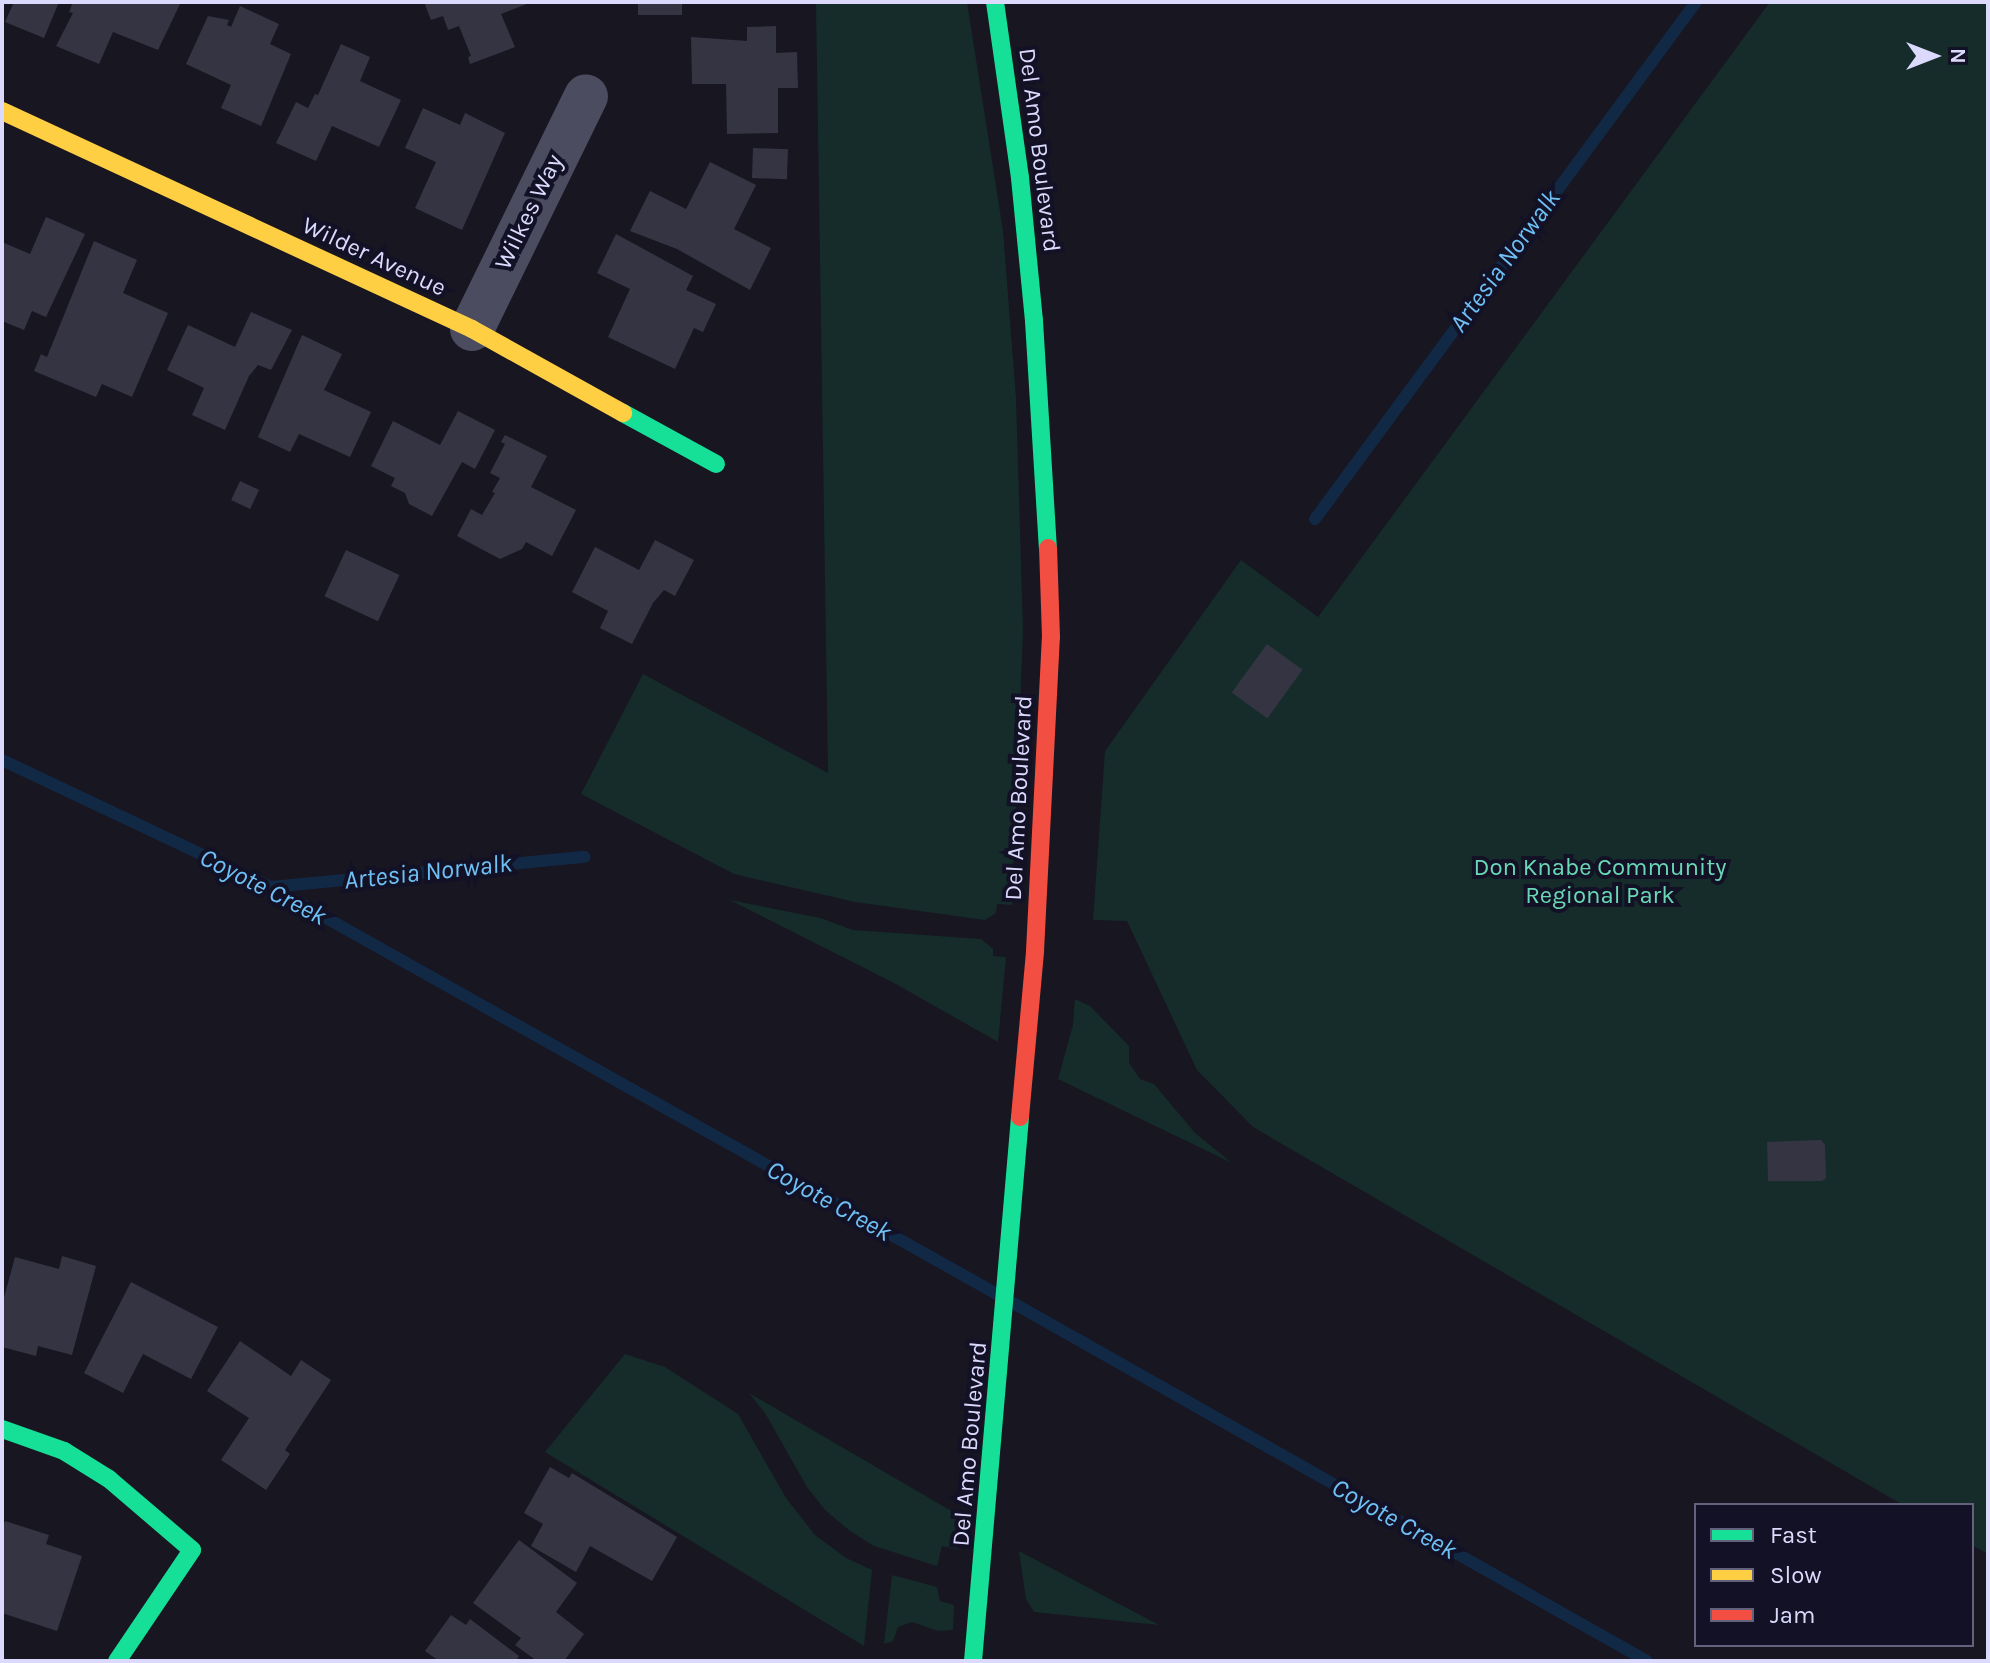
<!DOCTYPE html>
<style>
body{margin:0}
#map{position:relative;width:1990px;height:1663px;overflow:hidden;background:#171621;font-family:Karla,sans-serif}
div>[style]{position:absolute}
.green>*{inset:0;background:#152c2b}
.stream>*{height:12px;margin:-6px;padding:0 6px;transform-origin:6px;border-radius:6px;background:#122946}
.building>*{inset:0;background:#353443;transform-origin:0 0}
.street>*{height:44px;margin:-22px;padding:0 22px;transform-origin:22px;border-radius:22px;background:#4c4c61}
.fast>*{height:18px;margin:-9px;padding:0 9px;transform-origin:9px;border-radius:9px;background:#16e098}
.slow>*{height:18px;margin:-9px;padding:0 9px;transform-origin:9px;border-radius:9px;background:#ffcf43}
.jam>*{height:18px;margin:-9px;padding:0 9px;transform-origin:9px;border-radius:9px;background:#f24e42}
span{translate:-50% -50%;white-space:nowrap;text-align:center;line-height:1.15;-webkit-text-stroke:8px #131126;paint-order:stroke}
.street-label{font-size:24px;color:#dbd9fc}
.park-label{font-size:24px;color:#69d9b5}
.water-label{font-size:26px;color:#6ec0f5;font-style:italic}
.frame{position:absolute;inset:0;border:4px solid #dbd9fc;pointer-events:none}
.legend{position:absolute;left:1694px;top:1503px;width:280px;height:144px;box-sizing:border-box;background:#131126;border:2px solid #63617c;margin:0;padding:10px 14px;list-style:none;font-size:24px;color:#dbd9fc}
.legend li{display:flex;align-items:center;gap:16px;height:40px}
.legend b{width:40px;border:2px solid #63617c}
.north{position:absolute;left:1894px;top:16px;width:80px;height:80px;-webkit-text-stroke:6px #131126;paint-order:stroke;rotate:90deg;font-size:22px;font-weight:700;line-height:32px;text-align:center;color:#dbd9fc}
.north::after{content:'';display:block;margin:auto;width:28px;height:36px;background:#dbd9fc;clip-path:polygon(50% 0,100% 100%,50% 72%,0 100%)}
</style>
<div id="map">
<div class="green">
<div style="clip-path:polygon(816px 2px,967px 2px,1003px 231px,1016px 398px,1023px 631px,1012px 905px,997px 904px,996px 913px,985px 920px,855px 902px,734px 874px,581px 794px,643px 674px,828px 773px)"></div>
<div style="clip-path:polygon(1770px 2px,1988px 2px,1988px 1554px,1972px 1545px,1972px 1505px,1903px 1505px,1253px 1127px,1197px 1070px,1127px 921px,1093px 920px,1105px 751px,1241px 560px,1318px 617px)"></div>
<div style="clip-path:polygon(730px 900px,820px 918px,853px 930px,981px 939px,993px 949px,993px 956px,1006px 957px,998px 1042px,894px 983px)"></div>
<div style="clip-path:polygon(1075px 999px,1090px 1006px,1129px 1046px,1129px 1063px,1140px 1079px,1154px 1084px,1195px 1133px,1232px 1163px,1058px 1079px,1073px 1025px)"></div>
<div style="clip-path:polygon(625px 1354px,665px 1367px,738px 1414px,786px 1498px,815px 1535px,846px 1558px,872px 1570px,864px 1646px,545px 1452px)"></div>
<div style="clip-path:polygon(749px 1393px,960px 1516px,958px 1549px,942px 1546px,937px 1566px,874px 1546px,850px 1531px,825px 1510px,807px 1487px,765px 1413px)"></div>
<div style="clip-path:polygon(1019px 1551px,1159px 1625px,1034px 1612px,1026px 1599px)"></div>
<div style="clip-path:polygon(892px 1575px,937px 1587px,940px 1601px,954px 1605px,953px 1630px,938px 1631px,912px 1622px,898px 1627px,893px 1641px,884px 1644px)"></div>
</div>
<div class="stream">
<div style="left:1315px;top:519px;width:642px;rotate:-53.61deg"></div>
<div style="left:2px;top:760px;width:297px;rotate:25.3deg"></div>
<div style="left:271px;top:887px;width:832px;rotate:29.28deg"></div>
<div style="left:271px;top:887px;width:315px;rotate:-5.5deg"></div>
<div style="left:1013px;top:1303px;width:728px;rotate:29.45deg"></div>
</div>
<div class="building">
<div style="clip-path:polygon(14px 2px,59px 2px,44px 38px,5px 22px)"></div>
<div style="clip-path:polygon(73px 2px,181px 2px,158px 50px,113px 32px,99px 64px,56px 46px,73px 13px,69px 12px)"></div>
<div style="clip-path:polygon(424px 2px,532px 2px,501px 14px,515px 47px,470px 64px,468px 57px,471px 56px,459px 26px,448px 30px,443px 16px,431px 20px)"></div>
<div style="left:638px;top:2px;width:44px;height:13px"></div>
<div style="clip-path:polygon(240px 6px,279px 24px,270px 44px,291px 54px,261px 126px,221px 108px,231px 85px,186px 64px,208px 16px,229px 20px,227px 25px,231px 27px)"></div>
<div style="clip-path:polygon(776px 26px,776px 53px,797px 52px,798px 88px,778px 88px,778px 133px,727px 134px,726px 84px,692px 84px,691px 37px,747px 41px,747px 27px)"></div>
<div style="clip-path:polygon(341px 44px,370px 57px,360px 81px,401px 100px,379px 147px,332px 126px,316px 161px,276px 143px,296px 102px,308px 108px,315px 94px,318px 95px)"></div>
<div style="clip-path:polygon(423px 108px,460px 125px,465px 113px,505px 133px,462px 230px,415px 208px,436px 162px,405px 148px)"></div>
<div style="left:753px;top:148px;width:35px;height:30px;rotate:2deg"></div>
<div style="clip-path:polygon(710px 162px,756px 185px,734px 229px,771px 248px,750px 290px,677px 249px,630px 231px,650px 191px,686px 209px)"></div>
<div style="clip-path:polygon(46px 217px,85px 234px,46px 317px,32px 311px,24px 330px,2px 321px,2px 242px,30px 254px)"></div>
<div style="clip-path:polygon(616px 234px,693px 276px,686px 290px,716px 304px,703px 332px,694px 328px,675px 369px,608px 337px,630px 289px,597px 273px)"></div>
<div style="clip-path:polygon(94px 241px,137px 260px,123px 293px,168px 313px,132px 397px,102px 384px,96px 397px,34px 371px,41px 354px,47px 357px)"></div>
<div style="clip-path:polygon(251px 312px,292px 330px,271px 370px,258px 365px,249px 376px,225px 430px,192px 415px,204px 388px,167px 370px,188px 325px,235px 347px)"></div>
<div style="clip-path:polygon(302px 335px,342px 354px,324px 390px,371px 412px,350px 457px,299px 434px,290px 452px,258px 437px)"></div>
<div style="clip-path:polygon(458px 411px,495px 430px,475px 469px,462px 462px,432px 516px,409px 504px,405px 493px,391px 486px,395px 478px,371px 466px,393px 421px,440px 445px)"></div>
<div style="clip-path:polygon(505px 435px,547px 456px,531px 487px,576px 510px,552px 556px,526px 542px,522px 549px,500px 559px,457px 536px,471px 509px,482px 515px,495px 493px,492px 492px,500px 478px,490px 473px,505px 444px,501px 442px)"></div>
<div style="left:240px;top:481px;width:21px;height:21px;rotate:25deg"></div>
<div style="clip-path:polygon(655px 540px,694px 560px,675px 596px,664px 590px,653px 603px,632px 644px,600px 628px,608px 611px,572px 592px,595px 547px,639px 570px)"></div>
<div style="left:346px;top:550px;width:59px;height:51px;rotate:25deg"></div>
<div style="left:1267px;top:644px;width:44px;height:60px;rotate:36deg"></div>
<div style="clip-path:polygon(1821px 1140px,1825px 1145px,1826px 1178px,1822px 1181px,1768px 1181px,1767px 1142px)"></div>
<div style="clip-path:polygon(62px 1256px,96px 1266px,72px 1355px,38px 1346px,36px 1356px,2px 1347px,2px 1305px,15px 1257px,59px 1269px)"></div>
<div style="clip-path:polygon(131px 1282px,218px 1327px,191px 1379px,143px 1354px,123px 1393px,84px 1373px)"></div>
<div style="clip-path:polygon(240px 1341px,291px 1376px,301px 1360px,331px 1380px,285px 1450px,290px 1454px,266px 1490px,221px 1460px,249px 1418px,207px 1391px)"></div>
<div style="clip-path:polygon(550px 1467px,569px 1478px,572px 1473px,677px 1537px,652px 1581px,590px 1546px,576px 1572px,531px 1546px,543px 1524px,524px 1513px)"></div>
<div style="clip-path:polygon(5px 1521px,49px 1535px,46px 1544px,82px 1556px,57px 1631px,2px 1613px,2px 1530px)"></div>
<div style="clip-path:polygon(519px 1540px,577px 1583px,556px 1612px,584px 1634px,564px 1661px,537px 1661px,515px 1645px,521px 1638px,473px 1603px)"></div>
<div style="clip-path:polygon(451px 1615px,466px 1625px,470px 1619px,519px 1656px,516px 1661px,439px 1661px,425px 1651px)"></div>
</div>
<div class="street">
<div style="left:472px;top:329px;width:259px;rotate:-63.9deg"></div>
</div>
<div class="fast">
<div style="left:995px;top:2px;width:178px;rotate:81.9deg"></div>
<div style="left:1020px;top:178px;width:144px;rotate:84.4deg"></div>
<div style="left:1034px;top:321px;width:227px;rotate:86.5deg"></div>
<div style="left:623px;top:413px;width:106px;rotate:28.7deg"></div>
<div style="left:2px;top:1429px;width:66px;rotate:19.5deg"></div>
<div style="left:64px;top:1451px;width:53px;rotate:31.9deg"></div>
<div style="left:109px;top:1479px;width:109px;rotate:40.5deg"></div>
<div style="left:192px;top:1550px;width:134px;rotate:124deg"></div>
<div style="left:973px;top:1661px;width:546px;rotate:-85.06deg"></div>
</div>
<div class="slow">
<div style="left:2px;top:111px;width:518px;rotate:24.88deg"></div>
<div style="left:472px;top:329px;width:173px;rotate:29.1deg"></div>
</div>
<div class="jam">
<div style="left:1020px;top:1117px;width:167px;rotate:-84.8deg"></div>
<div style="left:1035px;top:951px;width:314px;rotate:-87.1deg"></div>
<div style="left:1051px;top:637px;width:89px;rotate:-91.9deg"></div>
</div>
<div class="street-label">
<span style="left:1039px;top:150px;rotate:83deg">Del Amo Boulevard</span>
<span style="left:529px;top:212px;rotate:-64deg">Wilkes Way</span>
<span style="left:374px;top:257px;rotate:25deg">Wilder Avenue</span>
<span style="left:1019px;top:798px;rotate:-87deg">Del Amo Boulevard</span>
<span style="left:970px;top:1444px;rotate:-85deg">Del Amo Boulevard</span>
</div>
<div class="park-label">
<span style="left:1600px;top:882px">Don Knabe Community<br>Regional Park</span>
</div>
<div class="water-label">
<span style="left:1505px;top:261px;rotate:-54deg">Artesia Norwalk</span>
<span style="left:428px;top:872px;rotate:-6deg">Artesia Norwalk</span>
<span style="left:263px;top:887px;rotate:27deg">Coyote Creek</span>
<span style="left:829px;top:1201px;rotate:29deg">Coyote Creek</span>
<span style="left:1394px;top:1519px;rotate:29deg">Coyote Creek</span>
</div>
<div class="frame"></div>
<ul class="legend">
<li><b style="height:10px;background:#16e098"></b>Fast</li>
<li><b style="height:10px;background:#ffcf43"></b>Slow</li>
<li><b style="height:10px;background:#f24e42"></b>Jam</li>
</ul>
<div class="north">N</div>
</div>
